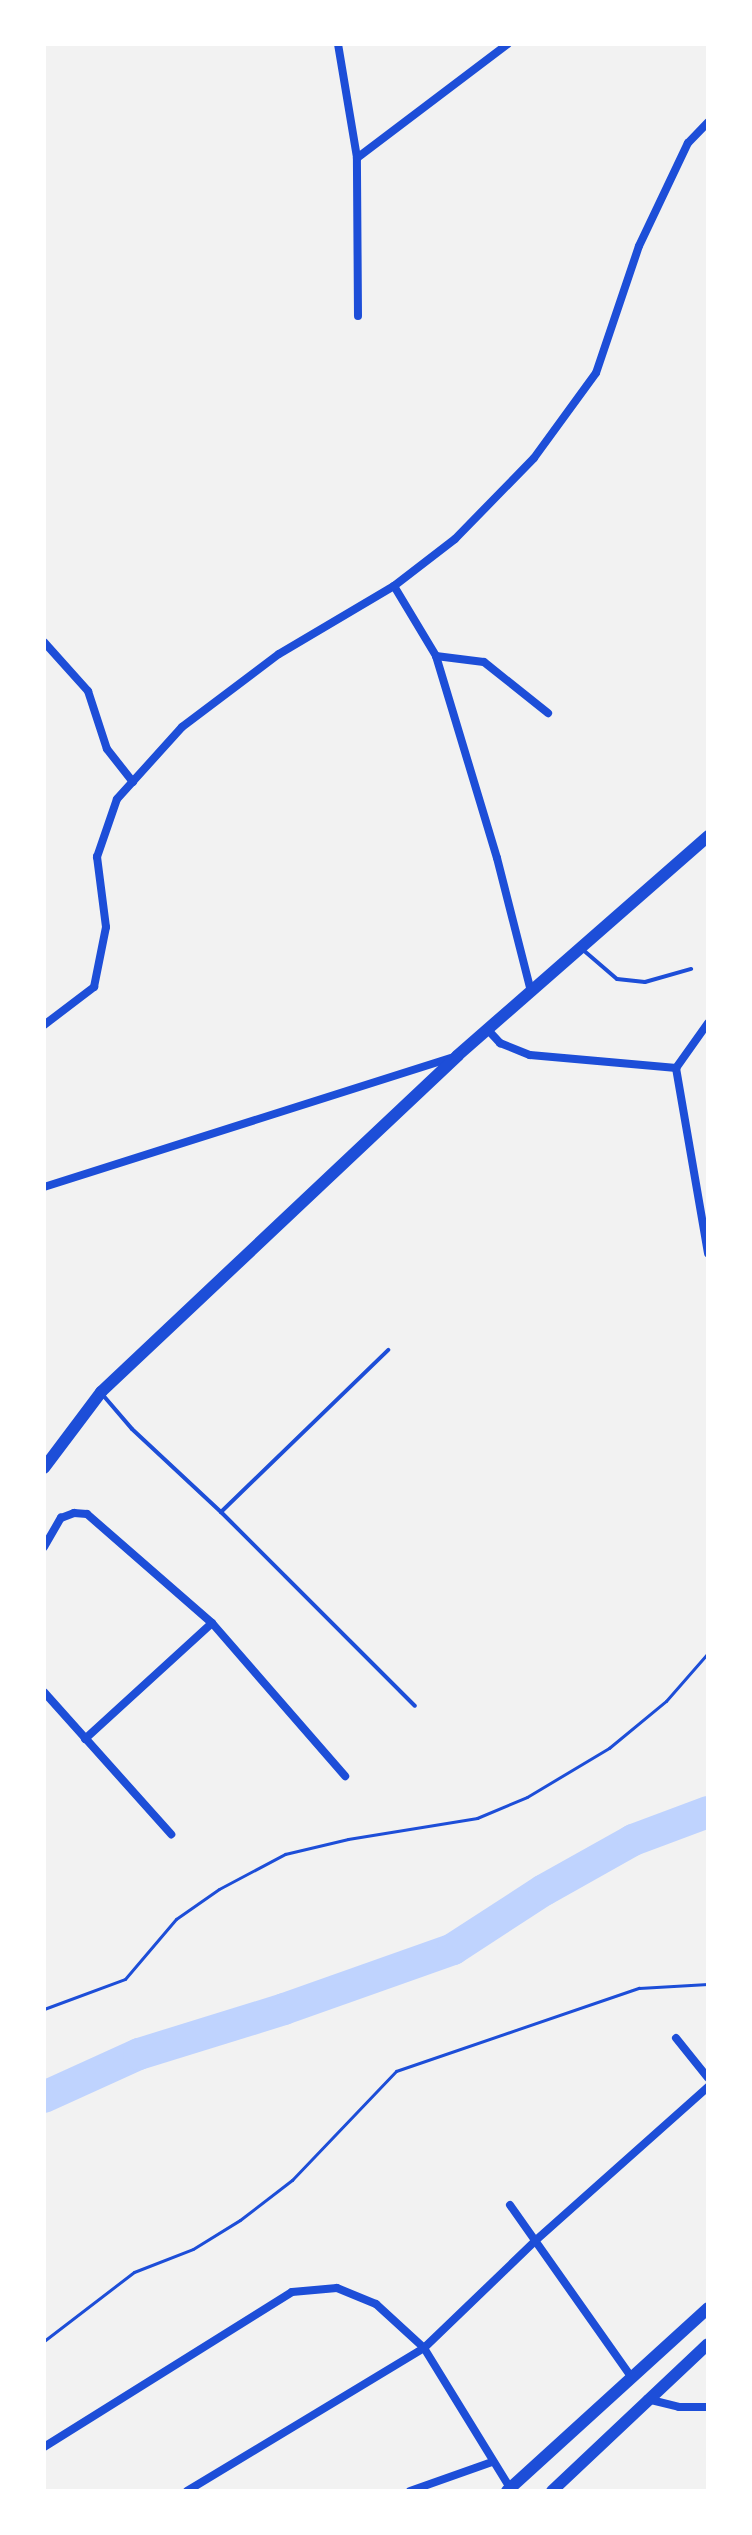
<!DOCTYPE html>
<style>
body{margin:0}
#map{position:relative;width:752px;height:2535px;overflow:hidden;background:#f2f2f2;font-family:Overpass,sans-serif}
div>[style]{position:absolute}
.river>*{height:32px;margin:-16px;padding:0 16px;transform-origin:16px;border-radius:16px;background:#bfd3fe}
.path>*{height:3px;margin:-1.5px;padding:0 1.5px;transform-origin:1.5px;border-radius:1.5px;background:#1d4ed8}
.service>*{height:4px;margin:-2px;padding:0 2px;transform-origin:2px;border-radius:2px;background:#1d4ed8}
.minor>*{height:8px;margin:-4px;padding:0 4px;transform-origin:4px;border-radius:4px;background:#1d4ed8}
.secondary>*{height:12px;margin:-6px;padding:0 6px;transform-origin:6px;border-radius:6px;background:#1d4ed8}
span{translate:-50% -50%;white-space:nowrap;text-align:center;line-height:1.15;-webkit-text-stroke:6px #fff;paint-order:stroke}
.frame{position:absolute;inset:0;border:46px solid #fff;pointer-events:none}
</style>
<div id="map">
<div class="river">
<div style="left:44px;top:2097px;width:104px;rotate:-24.4deg"></div>
<div style="left:139px;top:2054px;width:152px;rotate:-17.2deg"></div>
<div style="left:284px;top:2009px;width:179px;rotate:-19.5deg"></div>
<div style="left:453px;top:1949px;width:108px;rotate:-33deg"></div>
<div style="left:544px;top:1890px;width:102px;rotate:-29.3deg"></div>
<div style="left:633px;top:1840px;width:80px;rotate:-20.5deg"></div>
</div>
<div class="path">
<div style="left:44px;top:2009px;width:86px;rotate:-20.3deg"></div>
<div style="left:125px;top:1979px;width:79px;rotate:-49.6deg"></div>
<div style="left:176px;top:1919px;width:52px;rotate:-34.9deg"></div>
<div style="left:219px;top:1889px;width:75px;rotate:-27.9deg"></div>
<div style="left:285px;top:1854px;width:65px;rotate:-13.4deg"></div>
<div style="left:348px;top:1839px;width:131px;rotate:-9.2deg"></div>
<div style="left:477px;top:1818px;width:54px;rotate:-22.8deg"></div>
<div style="left:527px;top:1797px;width:96px;rotate:-30.9deg"></div>
<div style="left:609px;top:1748px;width:74px;rotate:-39.5deg"></div>
<div style="left:666px;top:1701px;width:64px;rotate:-48.8deg"></div>
<div style="left:44px;top:2341px;width:113px;rotate:-37.5deg"></div>
<div style="left:134px;top:2272px;width:63px;rotate:-21.3deg"></div>
<div style="left:193px;top:2249px;width:55px;rotate:-31.7deg"></div>
<div style="left:240px;top:2220px;width:66px;rotate:-37.6deg"></div>
<div style="left:292px;top:2180px;width:151px;rotate:-46.3deg"></div>
<div style="left:396px;top:2071px;width:257px;rotate:-18.9deg"></div>
<div style="left:639px;top:1988px;width:69px;rotate:-3.3deg"></div>
</div>
<div class="service">
<div style="left:582px;top:949px;width:46px;rotate:40.6deg"></div>
<div style="left:617px;top:979px;width:28px;rotate:6deg"></div>
<div style="left:645px;top:982px;width:48px;rotate:-15.8deg"></div>
<div style="left:102px;top:1394px;width:46px;rotate:49.4deg"></div>
<div style="left:132px;top:1429px;width:122px;rotate:43deg"></div>
<div style="left:221px;top:1512px;width:274px;rotate:45deg"></div>
<div style="left:221px;top:1512px;width:233px;rotate:-44.1deg"></div>
</div>
<div class="minor">
<div style="left:338px;top:44px;width:116px;rotate:80.5deg"></div>
<div style="left:358px;top:316px;width:158px;rotate:-90.4deg"></div>
<div style="left:357px;top:158px;width:189px;rotate:-37.1deg"></div>
<div style="left:394px;top:586px;width:82px;rotate:59deg"></div>
<div style="left:436px;top:656px;width:211px;rotate:73.2deg"></div>
<div style="left:497px;top:858px;width:137px;rotate:75.7deg"></div>
<div style="left:44px;top:642px;width:66px;rotate:48.1deg"></div>
<div style="left:88px;top:691px;width:61px;rotate:71.9deg"></div>
<div style="left:107px;top:749px;width:42px;rotate:51.8deg"></div>
<div style="left:436px;top:656px;width:48px;rotate:7.1deg"></div>
<div style="left:484px;top:662px;width:82px;rotate:38.6deg"></div>
<div style="left:708px;top:1023px;width:55px;rotate:125.4deg"></div>
<div style="left:676px;top:1068px;width:188px;rotate:80.2deg"></div>
<div style="left:44px;top:1025px;width:63px;rotate:-37.2deg"></div>
<div style="left:94px;top:987px;width:61px;rotate:-78.7deg"></div>
<div style="left:106px;top:927px;width:71px;rotate:-97.3deg"></div>
<div style="left:97px;top:857px;width:61px;rotate:-71deg"></div>
<div style="left:117px;top:799px;width:97px;rotate:-47.9deg"></div>
<div style="left:182px;top:727px;width:121px;rotate:-37deg"></div>
<div style="left:279px;top:654px;width:134px;rotate:-30.6deg"></div>
<div style="left:394px;top:586px;width:77px;rotate:-37.6deg"></div>
<div style="left:455px;top:539px;width:113px;rotate:-45.7deg"></div>
<div style="left:534px;top:458px;width:105px;rotate:-53.9deg"></div>
<div style="left:596px;top:373px;width:134px;rotate:-71.3deg"></div>
<div style="left:639px;top:246px;width:114px;rotate:-64.6deg"></div>
<div style="left:688px;top:143px;width:29px;rotate:-46deg"></div>
<div style="left:488px;top:1030px;width:18px;rotate:47deg"></div>
<div style="left:500px;top:1043px;width:32px;rotate:22deg"></div>
<div style="left:530px;top:1055px;width:147px;rotate:5.1deg"></div>
<div style="left:44px;top:1187px;width:429px;rotate:-17.6deg"></div>
<div style="left:44px;top:1547px;width:34px;rotate:-60deg"></div>
<div style="left:61px;top:1518px;width:14px;rotate:-21deg"></div>
<div style="left:74px;top:1513px;width:13px;rotate:4deg"></div>
<div style="left:87px;top:1514px;width:166px;rotate:41.1deg"></div>
<div style="left:212px;top:1623px;width:203px;rotate:49deg"></div>
<div style="left:44px;top:1692px;width:191px;rotate:48.2deg"></div>
<div style="left:85px;top:1739px;width:172px;rotate:-42.4deg"></div>
<div style="left:676px;top:2038px;width:51px;rotate:51.3deg"></div>
<div style="left:510px;top:2205px;width:212px;rotate:54.8deg"></div>
<div style="left:647px;top:2399px;width:33px;rotate:14deg"></div>
<div style="left:679px;top:2407px;width:29px"></div>
<div style="left:44px;top:2447px;width:292px;rotate:-32deg"></div>
<div style="left:292px;top:2292px;width:45px;rotate:-5.1deg"></div>
<div style="left:337px;top:2288px;width:42px;rotate:22.3deg"></div>
<div style="left:376px;top:2304px;width:65px;rotate:42.5deg"></div>
<div style="left:424px;top:2348px;width:164px;rotate:58.4deg"></div>
<div style="left:187px;top:2491px;width:277px;rotate:-31.1deg"></div>
<div style="left:424px;top:2348px;width:154px;rotate:-43.9deg"></div>
<div style="left:535px;top:2241px;width:232px;rotate:-41.7deg"></div>
<div style="left:410px;top:2491px;width:87px;rotate:-19.5deg"></div>
</div>
<div class="secondary">
<div style="left:44px;top:1468px;width:95px;rotate:-53.1deg"></div>
<div style="left:101px;top:1392px;width:490px;rotate:-43.3deg"></div>
<div style="left:457px;top:1056px;width:334px;rotate:-41.2deg"></div>
<div style="left:507px;top:2491px;width:272px;rotate:-42.3deg"></div>
<div style="left:552px;top:2491px;width:214px;rotate:-43.3deg"></div>
</div>
<div class="frame"></div>
</div>
